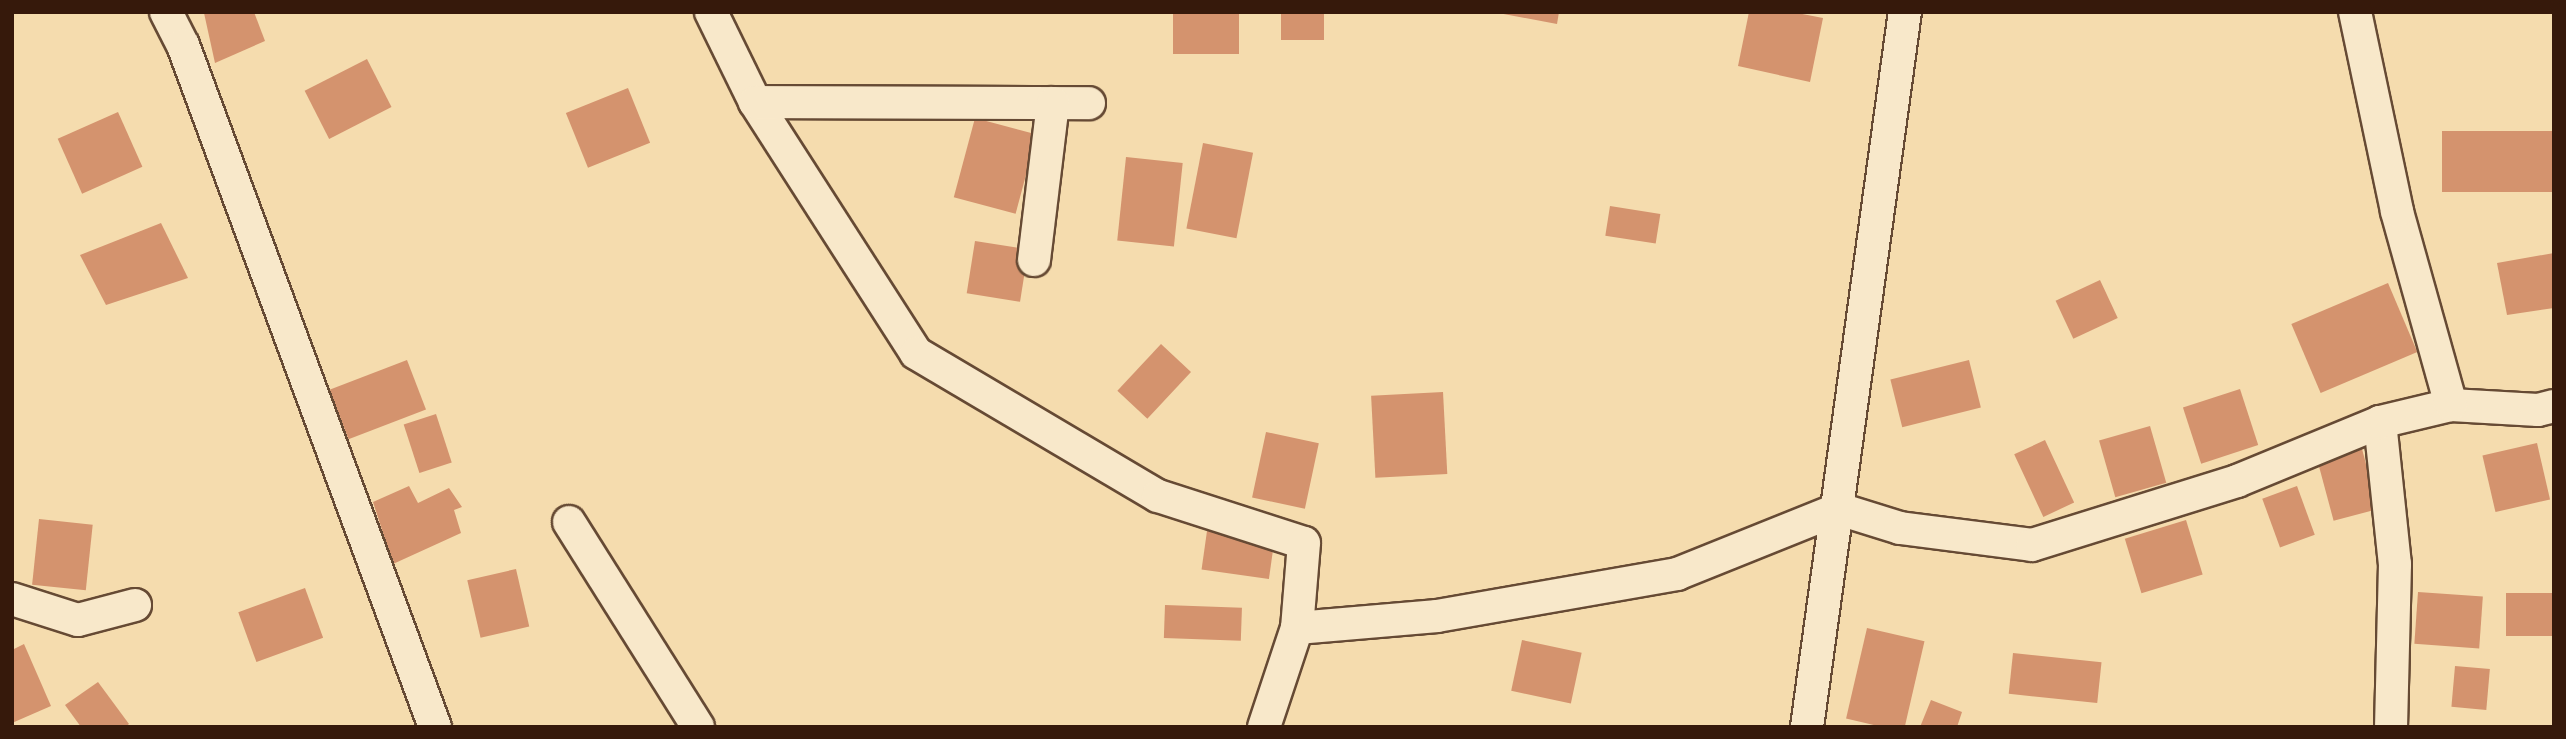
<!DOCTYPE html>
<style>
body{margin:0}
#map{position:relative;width:2566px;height:739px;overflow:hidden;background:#f5dcae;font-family:"EB Garamond",serif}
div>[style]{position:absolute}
.building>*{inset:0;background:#d4936e;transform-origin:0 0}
.roads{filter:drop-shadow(2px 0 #664a34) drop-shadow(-2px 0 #664a34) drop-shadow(0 2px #664a34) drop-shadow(0 -2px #664a34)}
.street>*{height:32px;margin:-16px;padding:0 16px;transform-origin:16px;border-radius:16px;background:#f8e8ca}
span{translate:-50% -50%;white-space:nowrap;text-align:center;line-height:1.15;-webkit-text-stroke:6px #f8e8ca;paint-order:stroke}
.frame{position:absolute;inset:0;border:14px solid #36190b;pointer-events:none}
</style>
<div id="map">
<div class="building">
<div style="clip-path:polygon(254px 12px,265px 41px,215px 63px,204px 13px)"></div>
<div style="left:1173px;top:12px;width:66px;height:42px"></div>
<div style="left:1281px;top:12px;width:43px;height:28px"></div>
<div style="clip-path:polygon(1493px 12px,1559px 12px,1557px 24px)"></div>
<div style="clip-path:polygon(1749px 12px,1792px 12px,1823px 18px,1810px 82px,1738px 66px)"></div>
<div style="left:367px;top:59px;width:54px;height:70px;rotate:63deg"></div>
<div style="left:628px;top:88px;width:59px;height:67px;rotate:68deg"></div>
<div style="left:118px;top:112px;width:60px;height:66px;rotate:66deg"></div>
<div style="left:975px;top:118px;width:64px;height:82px;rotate:15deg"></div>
<div style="left:2554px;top:131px;width:61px;height:112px;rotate:90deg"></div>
<div style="left:1203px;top:143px;width:51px;height:87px;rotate:11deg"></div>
<div style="left:1126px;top:157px;width:57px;height:84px;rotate:6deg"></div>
<div style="left:1610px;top:206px;width:51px;height:30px;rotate:9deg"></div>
<div style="clip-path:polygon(161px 223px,188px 278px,106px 305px,80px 255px)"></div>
<div style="left:975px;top:241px;width:54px;height:53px;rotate:9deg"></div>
<div style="clip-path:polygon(2554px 253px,2554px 308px,2507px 315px,2497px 263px)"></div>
<div style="left:2100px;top:280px;width:42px;height:49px;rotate:65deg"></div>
<div style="left:2388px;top:283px;width:75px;height:105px;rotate:67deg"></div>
<div style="left:1161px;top:344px;width:41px;height:64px;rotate:43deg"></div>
<div style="left:407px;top:360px;width:53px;height:83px;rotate:69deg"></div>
<div style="left:1969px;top:360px;width:49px;height:81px;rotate:76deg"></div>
<div style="left:2240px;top:389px;width:59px;height:60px;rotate:72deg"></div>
<div style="left:1443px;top:392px;width:82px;height:72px;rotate:87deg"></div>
<div style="left:436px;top:414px;width:51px;height:34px;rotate:72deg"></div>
<div style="left:2150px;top:426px;width:59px;height:53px;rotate:74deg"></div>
<div style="left:1266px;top:432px;width:54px;height:67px;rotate:12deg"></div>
<div style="left:2045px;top:440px;width:69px;height:34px;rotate:65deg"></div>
<div style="left:2537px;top:443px;width:58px;height:56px;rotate:77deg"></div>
<div style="left:2362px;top:449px;width:62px;height:46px;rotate:75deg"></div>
<div style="clip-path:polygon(409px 486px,418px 503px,449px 488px,462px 507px,454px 510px,461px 533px,393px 564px,373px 502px)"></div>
<div style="left:2297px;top:486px;width:52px;height:37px;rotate:70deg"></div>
<div style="left:39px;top:519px;width:54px;height:66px;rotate:6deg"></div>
<div style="left:2186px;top:520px;width:57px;height:64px;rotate:73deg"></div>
<div style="left:1207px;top:531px;width:68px;height:39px;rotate:8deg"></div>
<div style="left:516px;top:569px;width:59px;height:50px;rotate:77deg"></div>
<div style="left:305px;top:588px;width:53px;height:71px;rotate:70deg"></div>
<div style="left:2418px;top:592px;width:65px;height:52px;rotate:4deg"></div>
<div style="left:2554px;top:593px;width:43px;height:48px;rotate:90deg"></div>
<div style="left:1165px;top:605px;width:77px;height:33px;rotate:2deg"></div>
<div style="left:1867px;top:628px;width:59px;height:93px;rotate:13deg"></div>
<div style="left:1522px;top:640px;width:61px;height:52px;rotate:12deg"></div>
<div style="clip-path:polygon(24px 644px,51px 706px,12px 723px,12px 650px)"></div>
<div style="left:2013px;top:653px;width:89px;height:41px;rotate:6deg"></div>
<div style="left:2455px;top:666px;width:35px;height:41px;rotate:5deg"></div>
<div style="clip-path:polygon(98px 682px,129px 724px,125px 727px,81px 727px,65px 705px)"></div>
<div style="clip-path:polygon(1931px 700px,1962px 712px,1957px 727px,1920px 727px)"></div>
</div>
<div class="roads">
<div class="street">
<div style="left:166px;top:12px;width:37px;rotate:63deg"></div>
<div style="left:183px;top:45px;width:727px;rotate:69.72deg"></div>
<div style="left:711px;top:12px;width:100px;rotate:63.9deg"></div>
<div style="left:755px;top:102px;width:298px;rotate:57.3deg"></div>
<div style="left:916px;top:353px;width:281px;rotate:30.6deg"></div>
<div style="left:1158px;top:496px;width:153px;rotate:17.8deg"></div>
<div style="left:1304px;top:543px;width:85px;rotate:94.7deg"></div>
<div style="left:755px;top:102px;width:334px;rotate:0.2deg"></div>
<div style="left:1034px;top:260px;width:158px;rotate:-83.1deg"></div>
<div style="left:2451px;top:405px;width:87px;rotate:3.3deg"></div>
<div style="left:2538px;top:410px;width:16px;rotate:-14deg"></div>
<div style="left:2380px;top:422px;width:143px;rotate:84deg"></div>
<div style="left:2395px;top:564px;width:163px;rotate:91.4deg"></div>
<div style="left:569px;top:522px;width:242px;rotate:57.8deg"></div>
<div style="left:12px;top:599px;width:69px;rotate:17.7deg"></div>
<div style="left:78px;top:620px;width:59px;rotate:-14.7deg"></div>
<div style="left:1264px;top:727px;width:104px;rotate:-71.6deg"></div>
<div style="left:1297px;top:628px;width:141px;rotate:-4.9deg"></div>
<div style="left:1437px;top:616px;width:244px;rotate:-9.9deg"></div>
<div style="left:1677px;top:574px;width:175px;rotate:-21.9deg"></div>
<div style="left:1839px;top:509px;width:64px;rotate:17.3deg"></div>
<div style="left:1900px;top:528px;width:133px;rotate:7.3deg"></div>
<div style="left:2032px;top:545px;width:215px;rotate:-17.3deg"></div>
<div style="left:2237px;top:481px;width:155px;rotate:-22.4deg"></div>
<div style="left:2380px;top:422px;width:73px;rotate:-13.5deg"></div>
<div style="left:2451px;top:405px;width:201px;rotate:-105.6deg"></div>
<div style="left:2397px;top:211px;width:203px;rotate:-101.9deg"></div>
<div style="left:1807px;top:727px;width:722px;rotate:-82.2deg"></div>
</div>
</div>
<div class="frame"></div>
</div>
